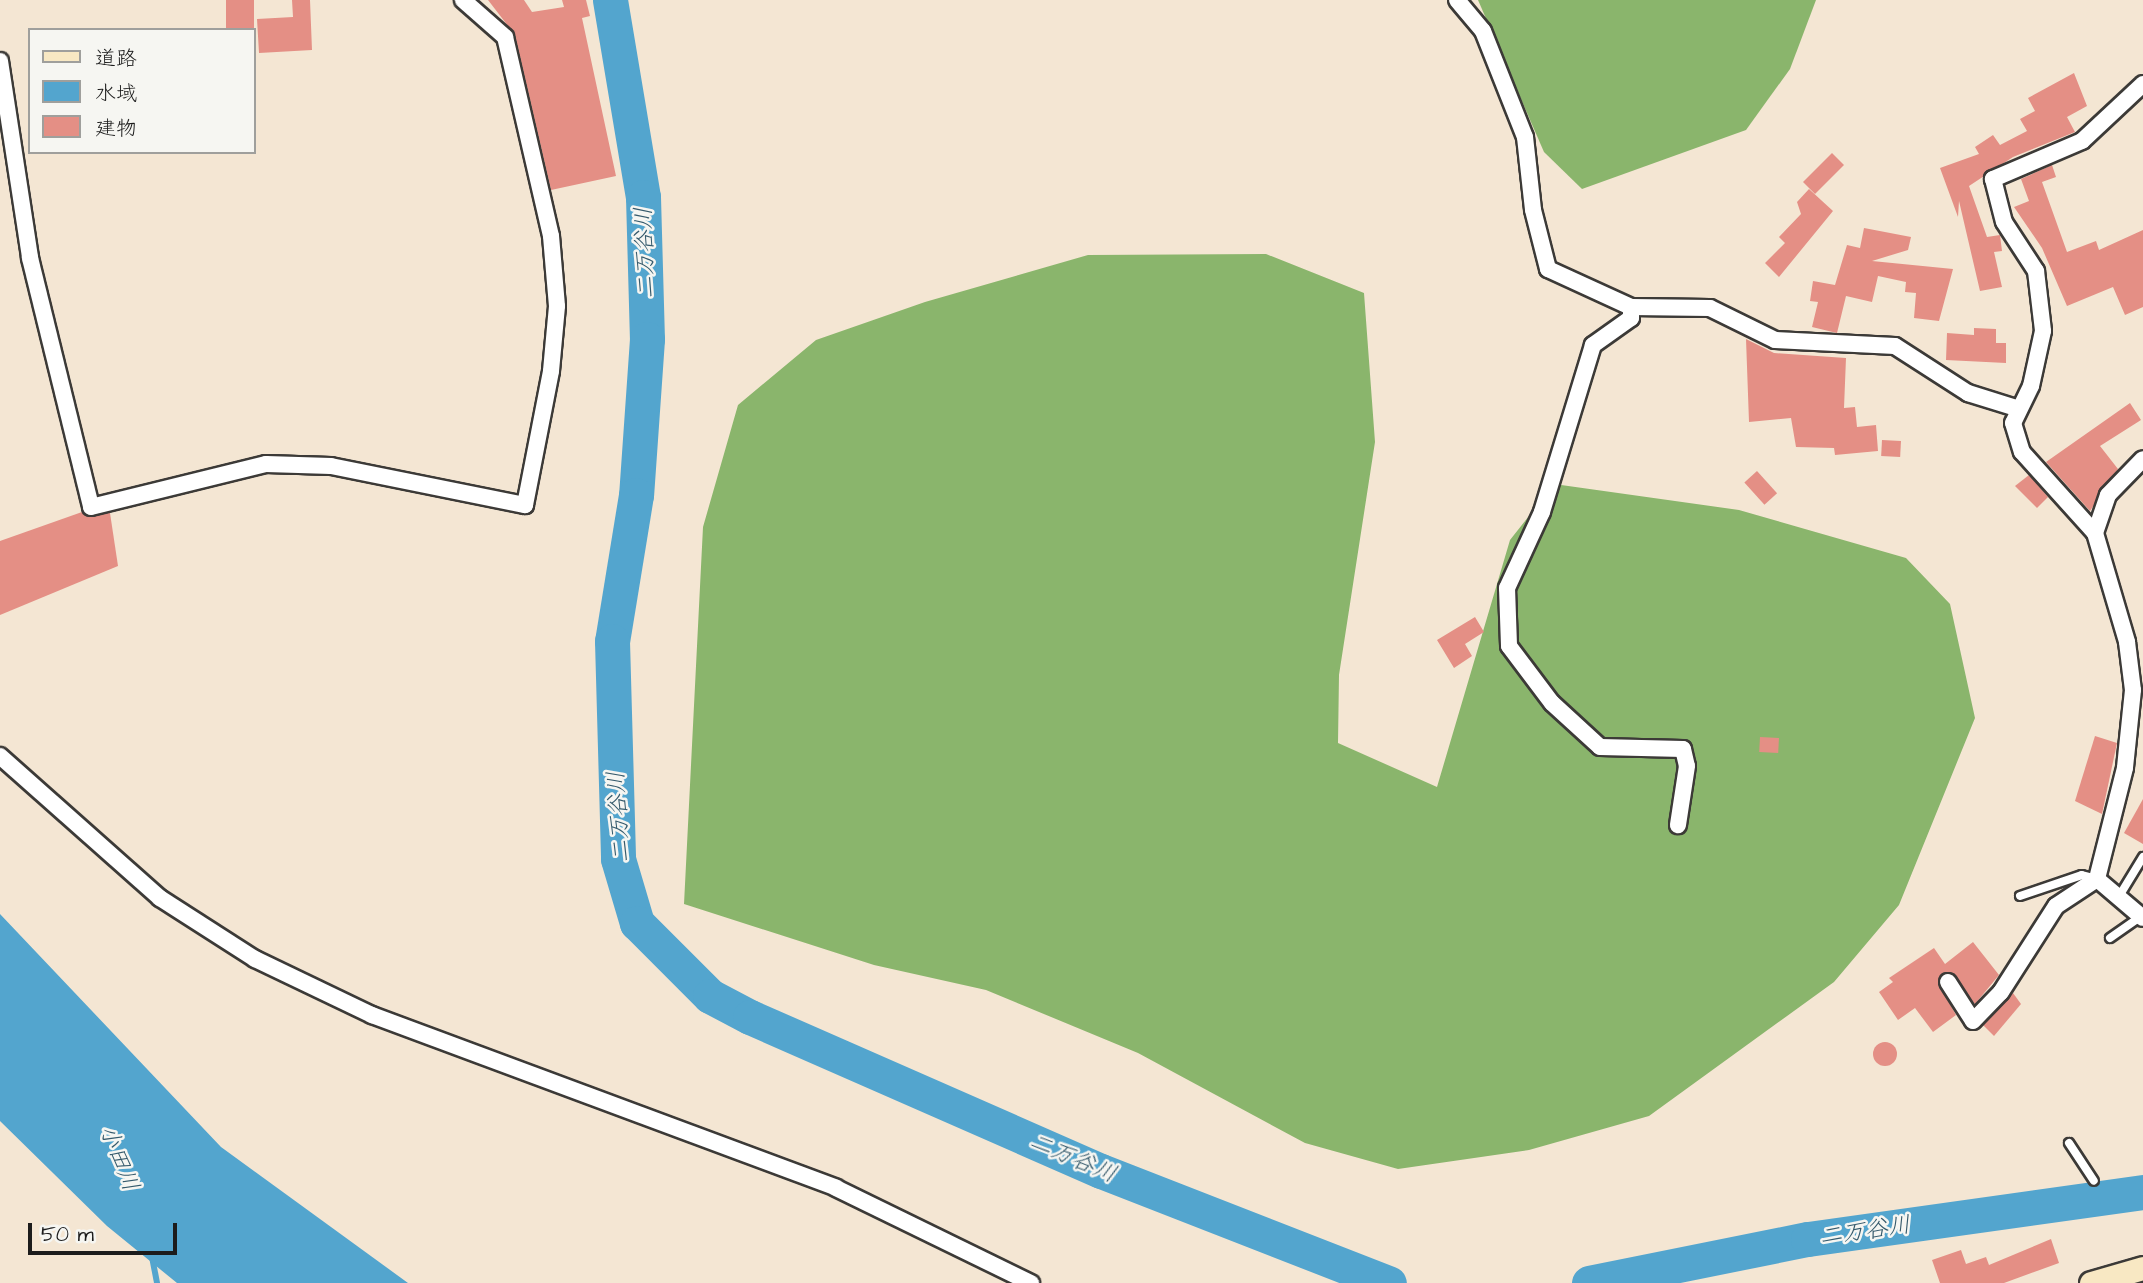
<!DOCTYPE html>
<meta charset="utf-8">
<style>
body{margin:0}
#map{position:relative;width:2143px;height:1283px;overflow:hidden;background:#f4e6d3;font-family:"Architects Daughter","Klee One",sans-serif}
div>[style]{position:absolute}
.forest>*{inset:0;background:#8ab56c}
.water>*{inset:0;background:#53a5ce}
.stream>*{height:6px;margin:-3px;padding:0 3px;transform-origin:3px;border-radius:3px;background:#53a5ce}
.river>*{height:35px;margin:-17.5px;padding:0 17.5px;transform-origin:17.5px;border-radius:17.5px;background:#53a5ce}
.building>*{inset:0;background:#e48f85;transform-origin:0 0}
.round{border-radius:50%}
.roads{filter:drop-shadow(2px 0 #3c3a37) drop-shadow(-2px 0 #3c3a37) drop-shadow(0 2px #3c3a37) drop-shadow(0 -2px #3c3a37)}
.lane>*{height:8px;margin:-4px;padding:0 4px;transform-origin:4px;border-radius:4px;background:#fff}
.street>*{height:16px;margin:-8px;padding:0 8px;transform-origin:8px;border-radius:8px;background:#fff}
.secondary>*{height:23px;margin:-11.5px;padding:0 11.5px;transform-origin:11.5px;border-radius:11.5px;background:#f8e8c3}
span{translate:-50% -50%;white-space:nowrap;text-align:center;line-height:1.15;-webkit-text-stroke:5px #f6f6f2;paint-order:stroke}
.water-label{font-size:23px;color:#355a6c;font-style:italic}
.legend{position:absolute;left:28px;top:28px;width:228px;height:126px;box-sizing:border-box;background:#f6f6f2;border:2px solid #9f9f9c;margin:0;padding:9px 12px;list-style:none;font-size:21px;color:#1c1c1c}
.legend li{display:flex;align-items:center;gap:14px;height:35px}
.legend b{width:35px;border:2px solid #9f9f9c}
.scale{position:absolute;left:28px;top:1223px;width:149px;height:32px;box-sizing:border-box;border:4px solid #1c1c1c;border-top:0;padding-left:9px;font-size:21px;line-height:24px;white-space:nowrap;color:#1c1c1c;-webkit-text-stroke:5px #f6f6f2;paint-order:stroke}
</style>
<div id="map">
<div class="forest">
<div style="clip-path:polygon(1478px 0,1816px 0,1790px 69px,1746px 130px,1582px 189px,1544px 152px)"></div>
<div style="clip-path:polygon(1266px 254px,1364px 293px,1375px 442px,1339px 675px,1338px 743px,1437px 787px,1510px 540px,1554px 484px,1739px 510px,1906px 558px,1950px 604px,1975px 718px,1899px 905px,1834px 982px,1649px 1116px,1529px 1150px,1398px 1169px,1305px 1143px,1138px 1053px,986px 990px,874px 965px,684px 904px,703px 527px,738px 405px,816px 340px,925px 302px,1088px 255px)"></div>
</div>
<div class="water">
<div style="clip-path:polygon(0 914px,221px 1147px,408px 1283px,177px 1283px,107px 1226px,0 1121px)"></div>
</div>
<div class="stream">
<div style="left:152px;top:1257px;width:26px;rotate:79deg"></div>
</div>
<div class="river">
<div style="left:610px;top:0;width:200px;rotate:80.5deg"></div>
<div style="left:643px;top:197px;width:142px;rotate:88.4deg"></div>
<div style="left:647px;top:339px;width:156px;rotate:94deg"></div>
<div style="left:636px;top:495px;width:148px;rotate:99.3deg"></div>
<div style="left:612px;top:641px;width:218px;rotate:88.4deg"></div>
<div style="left:618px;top:859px;width:67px;rotate:73.5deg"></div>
<div style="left:637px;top:923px;width:103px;rotate:45deg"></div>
<div style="left:710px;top:996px;width:45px;rotate:27.7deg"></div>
<div style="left:750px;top:1017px;width:383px;rotate:23.7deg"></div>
<div style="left:1101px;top:1171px;width:309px;rotate:21.3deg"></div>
<div style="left:1589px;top:1283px;width:223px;rotate:-11.4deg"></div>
<div style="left:1808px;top:1239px;width:338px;rotate:-8deg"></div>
</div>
<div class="building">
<div style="left:226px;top:0;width:28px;height:29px"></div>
<div style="clip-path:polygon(292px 0,310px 0,312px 50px,259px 53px,257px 19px,293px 17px)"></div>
<div style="clip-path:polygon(488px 0,524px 0,532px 12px,564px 7px,562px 0,586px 0,590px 16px,582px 18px,616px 176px,551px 190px,515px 35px)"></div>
<div style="clip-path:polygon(2074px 73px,2087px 106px,2067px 117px,2075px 132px,2013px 157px,1969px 186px,1987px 237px,2000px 235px,2002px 251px,1994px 252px,2002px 287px,1980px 291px,1959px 201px,1958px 217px,1940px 168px,1979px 154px,1975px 147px,1993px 135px,2000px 145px,2027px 131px,2020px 119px,2035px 111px,2028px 98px)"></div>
<div style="left:1832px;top:153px;width:17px;height:41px;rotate:45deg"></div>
<div style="clip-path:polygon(2052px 165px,2056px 177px,2042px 182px,2067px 252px,2096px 241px,2099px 250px,2143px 230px,2143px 307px,2125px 315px,2113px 287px,2067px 306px,2042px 248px,2014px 207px,2029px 201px,2021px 179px)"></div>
<div style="clip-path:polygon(1809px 189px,1833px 211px,1779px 277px,1765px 263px,1785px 243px,1779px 237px,1801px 214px,1797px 202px)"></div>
<div style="clip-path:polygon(1864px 228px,1911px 237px,1908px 250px,1872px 261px,1953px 269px,1939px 321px,1914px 318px,1916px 293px,1905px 292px,1906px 282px,1878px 276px,1872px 302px,1846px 296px,1837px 333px,1812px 327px,1818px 302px,1810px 301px,1813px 281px,1835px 285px,1847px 245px,1860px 248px)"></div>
<div style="clip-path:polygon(1974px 328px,1996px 329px,1996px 343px,2006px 343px,2006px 363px,1946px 360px,1947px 333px,1974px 335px)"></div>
<div style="clip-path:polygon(1746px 339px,1774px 353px,1846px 358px,1844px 408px,1855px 407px,1857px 427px,1876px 425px,1878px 451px,1835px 455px,1834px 448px,1796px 447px,1791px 418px,1749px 422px)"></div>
<div style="clip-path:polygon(2130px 403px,2141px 420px,2100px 446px,2118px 469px,2090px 511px,2046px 462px)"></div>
<div style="left:1882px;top:440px;width:19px;height:16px;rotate:3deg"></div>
<div style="left:1757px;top:471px;width:30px;height:17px;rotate:48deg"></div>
<div style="clip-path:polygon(2029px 475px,2048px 497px,2037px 508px,2015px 486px)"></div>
<div style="clip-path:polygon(82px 512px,110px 513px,118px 566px,0 615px,0 541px)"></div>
<div style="clip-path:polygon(1475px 617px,1484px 632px,1465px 644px,1472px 656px,1454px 668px,1437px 640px)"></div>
<div style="clip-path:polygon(2095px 736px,2117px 743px,2102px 814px,2075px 801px)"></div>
<div style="left:1760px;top:737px;width:19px;height:15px;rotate:3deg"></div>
<div style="clip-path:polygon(2143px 799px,2143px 844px,2124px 833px)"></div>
<div style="clip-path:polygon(1973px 942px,1999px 975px,1975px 1004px,1947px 972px,1938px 983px,1956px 1015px,1933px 1032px,1915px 1008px,1898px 1020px,1879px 992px,1893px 982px,1889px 978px,1934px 948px,1945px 964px)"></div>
<div style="clip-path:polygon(2013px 993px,2021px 1004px,1994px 1036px,1983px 1025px)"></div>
<div class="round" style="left:1873px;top:1042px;width:24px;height:24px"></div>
<div style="clip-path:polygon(2051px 1239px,2059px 1263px,2004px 1283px,1940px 1283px,1932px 1260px,1961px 1250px,1966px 1264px,1986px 1257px,1989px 1265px)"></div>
</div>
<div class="roads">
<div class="lane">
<div style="left:2020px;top:896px;width:65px;rotate:-18.7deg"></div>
<div style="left:2082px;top:875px;width:16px;rotate:15deg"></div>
<div style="left:2118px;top:898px;width:48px;rotate:-58.6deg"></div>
<div style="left:2110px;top:938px;width:38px;rotate:-35deg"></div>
<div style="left:2069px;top:1143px;width:45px;rotate:56.7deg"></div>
</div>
<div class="street">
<div style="left:1457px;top:0;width:40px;rotate:50deg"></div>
<div style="left:1483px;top:31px;width:114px;rotate:68.4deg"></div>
<div style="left:1525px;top:137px;width:73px;rotate:83.7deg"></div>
<div style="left:1533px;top:210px;width:61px;rotate:75.7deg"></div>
<div style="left:1548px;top:269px;width:91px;rotate:24.6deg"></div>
<div style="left:1631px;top:307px;width:79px;rotate:0.7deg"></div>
<div style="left:1710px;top:308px;width:72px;rotate:26.2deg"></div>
<div style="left:1775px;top:340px;width:120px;rotate:2.9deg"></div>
<div style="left:1895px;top:346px;width:87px;rotate:32.8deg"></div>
<div style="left:1968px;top:393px;width:50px;rotate:17.4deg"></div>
<div style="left:0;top:61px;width:199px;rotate:81.3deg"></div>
<div style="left:30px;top:258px;width:256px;rotate:76.2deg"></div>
<div style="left:91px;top:507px;width:180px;rotate:-13.8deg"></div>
<div style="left:266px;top:464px;width:65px;rotate:1.8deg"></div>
<div style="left:331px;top:466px;width:198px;rotate:11.4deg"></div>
<div style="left:525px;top:505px;width:136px;rotate:-79deg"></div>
<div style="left:551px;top:371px;width:65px;rotate:-84.7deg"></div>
<div style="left:557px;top:306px;width:70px;rotate:-94.9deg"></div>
<div style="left:551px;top:236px;width:204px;rotate:-103deg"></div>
<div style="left:505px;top:37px;width:56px;rotate:-138.6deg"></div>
<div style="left:2143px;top:84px;width:83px;rotate:136.9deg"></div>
<div style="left:2082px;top:141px;width:97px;rotate:156.9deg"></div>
<div style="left:1993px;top:179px;width:44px;rotate:75.7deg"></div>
<div style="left:2004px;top:222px;width:59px;rotate:56.9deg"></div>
<div style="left:2036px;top:271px;width:60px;rotate:83.3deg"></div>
<div style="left:2043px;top:331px;width:56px;rotate:102.3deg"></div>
<div style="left:2031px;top:386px;width:41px;rotate:115.9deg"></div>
<div style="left:2013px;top:423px;width:30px;rotate:73deg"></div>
<div style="left:2022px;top:452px;width:109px;rotate:48deg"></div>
<div style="left:2095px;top:533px;width:114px;rotate:73.6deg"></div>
<div style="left:2127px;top:642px;width:48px;rotate:82.9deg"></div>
<div style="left:2133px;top:690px;width:78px;rotate:95.9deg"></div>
<div style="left:2125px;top:768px;width:114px;rotate:104.2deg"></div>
<div style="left:2097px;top:879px;width:60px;rotate:40.3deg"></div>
<div style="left:1631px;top:307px;width:11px;rotate:90deg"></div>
<div style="left:1631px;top:318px;width:47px;rotate:144.6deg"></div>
<div style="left:1593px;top:345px;width:175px;rotate:107deg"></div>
<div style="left:1542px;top:512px;width:84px;rotate:114.7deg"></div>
<div style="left:1507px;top:588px;width:58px;rotate:88deg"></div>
<div style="left:1509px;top:646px;width:71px;rotate:53deg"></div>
<div style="left:1552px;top:703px;width:65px;rotate:42.5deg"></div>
<div style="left:1600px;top:747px;width:83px;rotate:1.4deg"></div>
<div style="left:1683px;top:749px;width:17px;rotate:77deg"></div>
<div style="left:1687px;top:766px;width:60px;rotate:98.7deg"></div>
<div style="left:2095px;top:533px;width:40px;rotate:-71.1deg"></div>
<div style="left:2108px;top:495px;width:50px;rotate:-45.8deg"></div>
<div style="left:0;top:756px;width:214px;rotate:41.6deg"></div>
<div style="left:160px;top:898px;width:113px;rotate:32.7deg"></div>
<div style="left:255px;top:959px;width:130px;rotate:25.6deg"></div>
<div style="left:372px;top:1015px;width:495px;rotate:20.4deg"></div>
<div style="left:836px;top:1188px;width:217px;rotate:26deg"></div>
<div style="left:1948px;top:982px;width:46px;rotate:57.3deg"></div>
<div style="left:1973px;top:1021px;width:40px;rotate:-46deg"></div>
<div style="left:2001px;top:992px;width:102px;rotate:-57.4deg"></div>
<div style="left:2056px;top:906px;width:49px;rotate:-33.4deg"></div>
</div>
<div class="secondary">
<div style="left:2091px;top:1283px;width:54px;rotate:-16.1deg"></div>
</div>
</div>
<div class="water-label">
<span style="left:645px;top:253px;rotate:-92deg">二万谷川</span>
<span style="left:619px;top:817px;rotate:-94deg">二万谷川</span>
<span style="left:119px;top:1158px;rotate:68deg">小田川</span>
<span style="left:1073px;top:1158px;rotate:23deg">二万谷川</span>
<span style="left:1865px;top:1231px;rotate:-8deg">二万谷川</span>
</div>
<ul class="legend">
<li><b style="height:9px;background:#f8e8c3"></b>道路</li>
<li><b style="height:19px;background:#53a5ce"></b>水域</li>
<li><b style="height:19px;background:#e48f85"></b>建物</li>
</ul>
<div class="scale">50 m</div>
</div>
